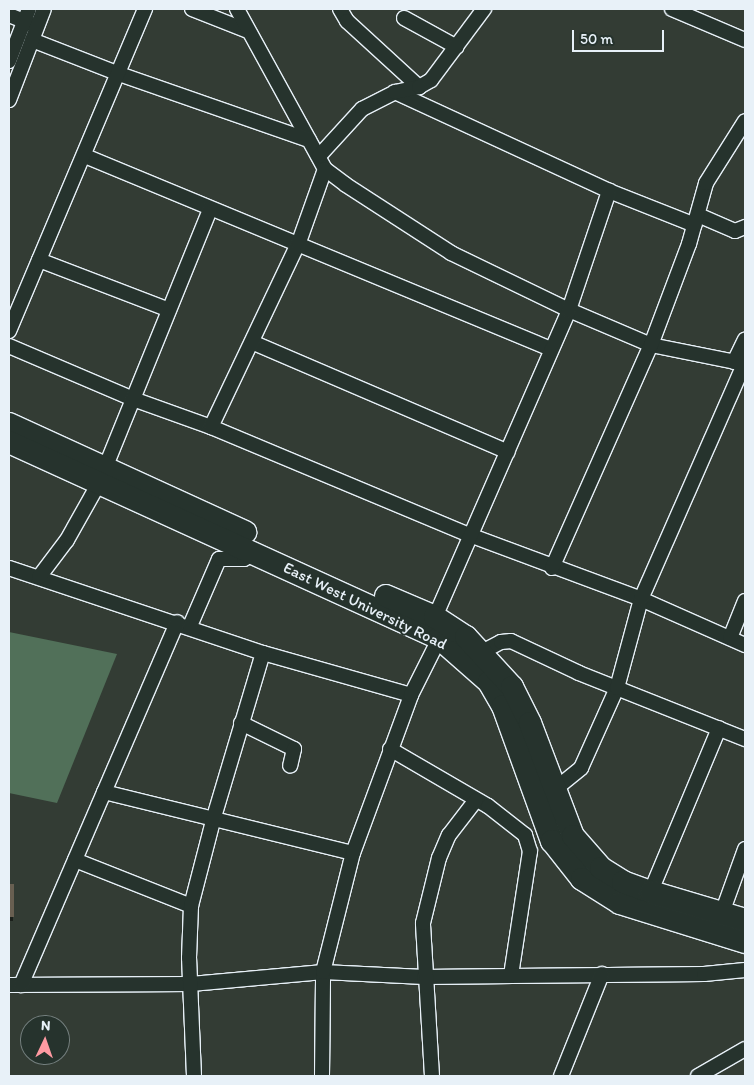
<!DOCTYPE html>
<style>
body{margin:0}
#map{position:relative;width:754px;height:1085px;overflow:hidden;background:#333c34;font-family:Itim,sans-serif}
div>[style]{position:absolute}
.green>*{inset:0;background:#517059}
.shadow>*{inset:0;background:#0007;transform-origin:0 0}
.building>*{inset:0;background:#685f51;transform-origin:0 0}
.roads{filter:drop-shadow(1px 0 #e8f1f8) drop-shadow(-1px 0 #e8f1f8) drop-shadow(0 1px #e8f1f8) drop-shadow(0 -1px #e8f1f8)}
.minor>*{height:14px;margin:-7px;padding:0 7px;transform-origin:7px;border-radius:7px;background:#26332d}
.primary>*{height:22px;margin:-11px;padding:0 11px;transform-origin:11px;border-radius:11px;background:#26332d}
span{translate:-50% -50%;white-space:nowrap;text-align:center;line-height:1.15;-webkit-text-stroke:4px #26332d;paint-order:stroke}
.street-label{font-size:16px;color:#e8f1f8}
.frame{position:absolute;inset:0;border:10px solid #e8f1f8;pointer-events:none}
.north{position:absolute;left:20px;top:1015px;width:50px;height:50px;box-sizing:border-box;background:#26332d;border:1px solid #747f7e;border-radius:50%;rotate:3deg;font-size:14px;font-weight:700;line-height:20px;text-align:center;color:#e8f1f8}
.north::after{content:'';display:block;margin:auto;width:18px;height:22px;background:#ff9aa2;clip-path:polygon(50% 0,100% 100%,50% 72%,0 100%)}
.scale{position:absolute;left:572px;top:30px;width:92px;height:22px;box-sizing:border-box;border:2px solid #e8f1f8;border-top:0;padding-left:6px;font-size:15px;line-height:18px;white-space:nowrap;color:#e8f1f8;-webkit-text-stroke:4px #26332d;paint-order:stroke}
</style>
<div id="map">
<div class="green">
<div style="clip-path:polygon(9px 632px,117px 654px,57px 803px,9px 793px)"></div>
</div>
<div class="shadow">
<div style="left:9px;top:885px;width:4px;height:36px"></div>
</div>
<div class="building">
<div style="left:9px;top:884px;width:5px;height:33px"></div>
</div>
<div class="roads">
<div class="minor">
<div style="left:192px;top:9px;width:60px;rotate:21.4deg"></div>
<div style="left:237px;top:9px;width:183px;rotate:61.2deg"></div>
<div style="left:325px;top:169px;width:26px;rotate:37deg"></div>
<div style="left:346px;top:185px;width:125px;rotate:32.9deg"></div>
<div style="left:451px;top:253px;width:131px;rotate:25.8deg"></div>
<div style="left:569px;top:310px;width:89px;rotate:23.1deg"></div>
<div style="left:651px;top:345px;width:96px;rotate:11.4deg"></div>
<div style="left:340px;top:9px;width:14px;rotate:60deg"></div>
<div style="left:347px;top:21px;width:98px;rotate:42.5deg"></div>
<div style="left:672px;top:9px;width:79px;rotate:23deg"></div>
<div style="left:9px;top:15px;width:24px;rotate:22deg"></div>
<div style="left:404px;top:18px;width:60px;rotate:28.7deg"></div>
<div style="left:32px;top:40px;width:93px;rotate:21.3deg"></div>
<div style="left:119px;top:74px;width:201px;rotate:19.2deg"></div>
<div style="left:9px;top:61px;width:56px;rotate:-69deg"></div>
<div style="left:395px;top:92px;width:236px;rotate:24.8deg"></div>
<div style="left:609px;top:191px;width:92px;rotate:21.6deg"></div>
<div style="left:9px;top:100px;width:97px;rotate:-69deg"></div>
<div style="left:85px;top:156px;width:504px;rotate:22.5deg"></div>
<div style="left:319px;top:156px;width:64px;rotate:-47.5deg"></div>
<div style="left:362px;top:109px;width:37px;rotate:-27deg"></div>
<div style="left:395px;top:92px;width:25px;rotate:-12deg"></div>
<div style="left:419px;top:87px;width:14px;rotate:-30deg"></div>
<div style="left:431px;top:80px;width:89px;rotate:-53.3deg"></div>
<div style="left:698px;top:215px;width:40px;rotate:23.4deg"></div>
<div style="left:735px;top:231px;width:11px;rotate:-22deg"></div>
<div style="left:39px;top:260px;width:139px;rotate:21deg"></div>
<div style="left:9px;top:331px;width:350px;rotate:-67.1deg"></div>
<div style="left:254px;top:343px;width:276px;rotate:23.2deg"></div>
<div style="left:9px;top:346px;width:135px;rotate:23.1deg"></div>
<div style="left:133px;top:399px;width:83px;rotate:19.7deg"></div>
<div style="left:211px;top:427px;width:283px;rotate:22.7deg"></div>
<div style="left:472px;top:536px;width:180px;rotate:20.4deg"></div>
<div style="left:641px;top:599px;width:114px;rotate:23.9deg"></div>
<div style="left:734px;top:362px;width:25px;rotate:-64deg"></div>
<div style="left:211px;top:427px;width:205px;rotate:-64.6deg"></div>
<div style="left:299px;top:242px;width:77px;rotate:-70.4deg"></div>
<div style="left:9px;top:568px;width:268px;rotate:18.5deg"></div>
<div style="left:263px;top:653px;width:154px;rotate:15.8deg"></div>
<div style="left:552px;top:568px;width:244px;rotate:-66.1deg"></div>
<div style="left:651px;top:345px;width:108px;rotate:-69.4deg"></div>
<div style="left:689px;top:244px;width:63px;rotate:-74.4deg"></div>
<div style="left:706px;top:183px;width:73px;rotate:-57.8deg"></div>
<div style="left:39px;top:577px;width:46px;rotate:-52.9deg"></div>
<div style="left:67px;top:540px;width:65px;rotate:-60.7deg"></div>
<div style="left:99px;top:483px;width:295px;rotate:-67.9deg"></div>
<div style="left:435px;top:617px;width:335px;rotate:-66.4deg"></div>
<div style="left:569px;top:310px;width:126px;rotate:-71.4deg"></div>
<div style="left:190px;top:626px;width:73px;rotate:-66.6deg"></div>
<div style="left:219px;top:559px;width:25px"></div>
<div style="left:244px;top:559px;width:12px;rotate:-31deg"></div>
<div style="left:730px;top:638px;width:40px;rotate:-68deg"></div>
<div style="left:482px;top:652px;width:21px;rotate:-28deg"></div>
<div style="left:501px;top:642px;width:10px;rotate:-6deg"></div>
<div style="left:511px;top:641px;width:75px;rotate:25.2deg"></div>
<div style="left:579px;top:673px;width:179px;rotate:21.7deg"></div>
<div style="left:241px;top:723px;width:59px;rotate:26.1deg"></div>
<div style="left:294px;top:749px;width:17px;rotate:103deg"></div>
<div style="left:390px;top:749px;width:113px;rotate:30.2deg"></div>
<div style="left:488px;top:806px;width:47px;rotate:38.1deg"></div>
<div style="left:525px;top:835px;width:17px;rotate:73deg"></div>
<div style="left:530px;top:851px;width:125px;rotate:98.7deg"></div>
<div style="left:554px;top:790px;width:35px;rotate:-39deg"></div>
<div style="left:581px;top:768px;width:88px;rotate:-65.8deg"></div>
<div style="left:617px;top:688px;width:92px;rotate:-74.9deg"></div>
<div style="left:641px;top:599px;width:257px;rotate:-66.3deg"></div>
<div style="left:104px;top:792px;width:256px;rotate:13.8deg"></div>
<div style="left:75px;top:860px;width:125px;rotate:21.6deg"></div>
<div style="left:648px;top:898px;width:184px;rotate:-67.3deg"></div>
<div style="left:722px;top:913px;width:68px;rotate:-70.2deg"></div>
<div style="left:9px;top:985px;width:182px;rotate:-0.3deg"></div>
<div style="left:191px;top:984px;width:133px;rotate:-5.2deg"></div>
<div style="left:323px;top:972px;width:101px;rotate:2.8deg"></div>
<div style="left:424px;top:977px;width:280px;rotate:-0.6deg"></div>
<div style="left:704px;top:974px;width:41px;rotate:-5.6deg"></div>
<div style="left:21px;top:985px;width:395px;rotate:-66.7deg"></div>
<div style="left:194px;top:1076px;width:118px;rotate:-92.4deg"></div>
<div style="left:189px;top:958px;width:52px;rotate:-87.8deg"></div>
<div style="left:191px;top:906px;width:92px;rotate:-75.5deg"></div>
<div style="left:214px;top:817px;width:171px;rotate:-73.4deg"></div>
<div style="left:322px;top:1076px;width:104px;rotate:-89.4deg"></div>
<div style="left:323px;top:972px;width:123px;rotate:-75.9deg"></div>
<div style="left:353px;top:853px;width:168px;rotate:-69.8deg"></div>
<div style="left:411px;top:695px;width:69px;rotate:-63.4deg"></div>
<div style="left:432px;top:1076px;width:153px;rotate:-93.4deg"></div>
<div style="left:423px;top:923px;width:67px;rotate:-76.2deg"></div>
<div style="left:439px;top:858px;width:25px;rotate:-67deg"></div>
<div style="left:449px;top:835px;width:44px;rotate:-52.4deg"></div>
<div style="left:561px;top:1076px;width:110px;rotate:-68.1deg"></div>
<div style="left:698px;top:1076px;width:54px;rotate:-29.9deg"></div>
</div>
<div class="primary">
<div style="left:9px;top:424px;width:260px;rotate:24.6deg"></div>
<div style="left:9px;top:442px;width:473px;rotate:24.5deg"></div>
<div style="left:439px;top:638px;width:67px;rotate:41.3deg"></div>
<div style="left:489px;top:682px;width:28px;rotate:60deg"></div>
<div style="left:503px;top:706px;width:144px;rotate:70.1deg"></div>
<div style="left:552px;top:841px;width:48px;rotate:51.7deg"></div>
<div style="left:582px;top:879px;width:45px;rotate:32.3deg"></div>
<div style="left:620px;top:903px;width:131px;rotate:17.3deg"></div>
<div style="left:386px;top:596px;width:53px;rotate:23.2deg"></div>
<div style="left:435px;top:617px;width:37px;rotate:33deg"></div>
<div style="left:466px;top:637px;width:68px;rotate:47.4deg"></div>
<div style="left:512px;top:687px;width:40px;rotate:63.4deg"></div>
<div style="left:530px;top:723px;width:121px;rotate:69.2deg"></div>
<div style="left:573px;top:836px;width:43px;rotate:48.8deg"></div>
<div style="left:601px;top:868px;width:26px;rotate:32deg"></div>
<div style="left:623px;top:882px;width:30px;rotate:20deg"></div>
<div style="left:651px;top:892px;width:98px;rotate:16.6deg"></div>
</div>
</div>
<div class="street-label">
<span style="left:365px;top:606px;rotate:26deg">East West University Road</span>
</div>
<div class="frame"></div>
<div class="north">N</div>
<div class="scale">50 m</div>
</div>
